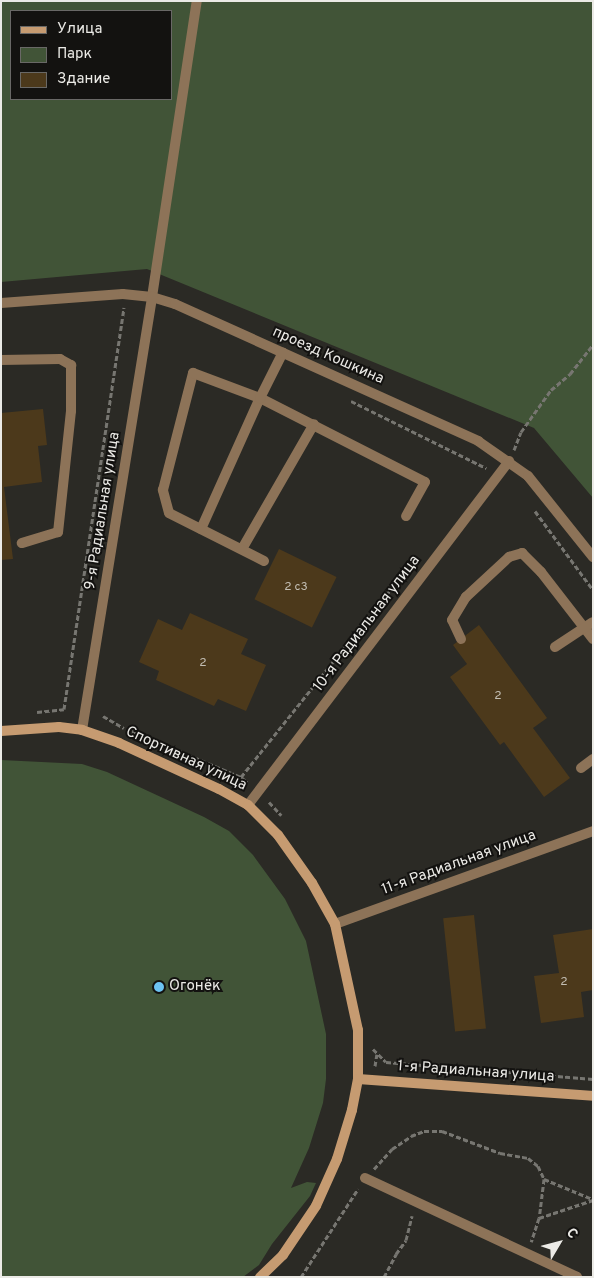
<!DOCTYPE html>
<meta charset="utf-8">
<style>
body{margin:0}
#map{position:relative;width:594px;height:1278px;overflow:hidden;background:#2b2a25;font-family:Overpass,sans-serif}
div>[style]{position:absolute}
.green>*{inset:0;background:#415437}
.building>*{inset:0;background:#4c391b;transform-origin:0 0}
.path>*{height:3px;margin-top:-1.5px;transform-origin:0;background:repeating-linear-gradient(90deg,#777671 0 5px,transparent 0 7.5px)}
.service>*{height:10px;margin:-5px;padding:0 5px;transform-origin:5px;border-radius:5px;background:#8d7358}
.minor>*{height:10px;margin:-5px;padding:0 5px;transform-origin:5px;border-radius:5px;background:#8d7358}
.secondary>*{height:10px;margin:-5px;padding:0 5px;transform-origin:5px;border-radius:5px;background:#c69b71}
.dots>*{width:14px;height:14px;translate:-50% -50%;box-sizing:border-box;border:2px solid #131210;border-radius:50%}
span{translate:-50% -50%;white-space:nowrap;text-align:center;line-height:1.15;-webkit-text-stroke:4px #131210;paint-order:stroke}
.number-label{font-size:12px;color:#c3beb3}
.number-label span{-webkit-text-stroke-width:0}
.street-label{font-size:15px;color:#ebeae6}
.poi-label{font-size:15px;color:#ebeae6}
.left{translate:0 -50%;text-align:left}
.frame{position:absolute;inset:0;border:2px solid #ebeae6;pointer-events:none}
.legend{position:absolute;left:10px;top:10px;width:162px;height:90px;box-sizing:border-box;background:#131210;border:1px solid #696866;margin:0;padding:6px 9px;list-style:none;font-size:15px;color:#ebeae6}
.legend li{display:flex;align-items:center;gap:10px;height:25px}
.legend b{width:25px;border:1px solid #696866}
.north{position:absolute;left:534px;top:1218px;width:50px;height:50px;-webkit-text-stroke:4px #131210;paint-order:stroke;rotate:53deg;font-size:14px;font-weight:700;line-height:20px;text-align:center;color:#ebeae6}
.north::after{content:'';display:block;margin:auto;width:18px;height:22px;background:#ebeae6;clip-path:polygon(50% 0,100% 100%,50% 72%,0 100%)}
</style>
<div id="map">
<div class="green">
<div style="clip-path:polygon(evenodd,1px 1px,593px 1px,593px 498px,534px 428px,147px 269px,1px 282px,1px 1px,11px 11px,171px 11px,171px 99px,11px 99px,11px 11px)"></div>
<div style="clip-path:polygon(1px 760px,82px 764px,107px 772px,204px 817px,229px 831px,253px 855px,285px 899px,306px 941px,326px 1034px,326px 1079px,323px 1103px,309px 1148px,291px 1188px,307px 1182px,316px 1183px,310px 1196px,272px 1244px,259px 1265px,243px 1277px,1px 1277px)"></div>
</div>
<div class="building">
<div style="clip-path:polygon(43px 409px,47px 445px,38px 446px,42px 482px,4px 487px,13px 559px,1px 560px,1px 413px)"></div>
<div style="left:279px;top:549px;width:64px;height:56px;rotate:26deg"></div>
<div style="clip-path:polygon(190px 613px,248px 639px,241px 654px,266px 665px,246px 711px,218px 699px,214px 706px,156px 680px,159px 671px,139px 662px,158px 619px,182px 630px)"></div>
<div style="clip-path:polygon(479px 625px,547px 718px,533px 728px,570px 778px,544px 797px,504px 742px,500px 745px,450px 677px,467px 664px,453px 645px)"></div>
<div style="left:474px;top:915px;width:114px;height:31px;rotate:84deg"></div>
<div style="clip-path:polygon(593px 929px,593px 990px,581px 992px,584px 1017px,541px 1023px,534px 976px,559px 973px,553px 935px)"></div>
</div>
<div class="path">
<div style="left:351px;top:401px;width:151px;rotate:26.4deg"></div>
<div style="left:514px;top:450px;width:19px;rotate:-69deg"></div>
<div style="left:521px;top:432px;width:52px;rotate:-54.5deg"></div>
<div style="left:551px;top:390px;width:25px;rotate:-40deg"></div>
<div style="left:570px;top:374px;width:37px;rotate:-52deg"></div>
<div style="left:535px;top:511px;width:98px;rotate:53.7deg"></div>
<div style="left:37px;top:712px;width:27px;rotate:-6deg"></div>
<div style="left:64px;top:709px;width:406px;rotate:-81.5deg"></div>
<div style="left:103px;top:716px;width:24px;rotate:30deg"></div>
<div style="left:132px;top:731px;width:118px;rotate:22.9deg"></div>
<div style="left:241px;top:777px;width:8px;rotate:40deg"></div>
<div style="left:241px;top:777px;width:242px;rotate:-51.4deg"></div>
<div style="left:269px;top:802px;width:18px;rotate:47deg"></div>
<div style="left:373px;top:1049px;width:18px;rotate:45deg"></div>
<div style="left:386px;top:1062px;width:208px;rotate:4.7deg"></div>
<div style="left:375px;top:1066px;width:12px;rotate:-81deg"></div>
<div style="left:374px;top:1169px;width:27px;rotate:-48deg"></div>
<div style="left:392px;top:1149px;width:23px;rotate:-34deg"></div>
<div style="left:411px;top:1136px;width:14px;rotate:-21deg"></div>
<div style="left:424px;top:1131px;width:18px"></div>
<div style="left:442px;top:1131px;width:62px;rotate:20.8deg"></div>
<div style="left:500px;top:1153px;width:28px;rotate:10deg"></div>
<div style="left:528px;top:1158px;width:13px;rotate:39deg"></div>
<div style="left:538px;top:1166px;width:14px;rotate:65deg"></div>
<div style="left:544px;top:1179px;width:39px;rotate:97deg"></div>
<div style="left:539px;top:1218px;width:25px;rotate:108deg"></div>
<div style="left:544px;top:1179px;width:52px;rotate:22.6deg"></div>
<div style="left:539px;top:1218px;width:57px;rotate:-18.4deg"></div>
<div style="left:301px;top:1277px;width:105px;rotate:-57.1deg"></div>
<div style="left:384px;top:1277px;width:26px;rotate:-62deg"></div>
<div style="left:396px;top:1254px;width:17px;rotate:-54deg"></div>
<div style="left:406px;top:1240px;width:25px;rotate:-76deg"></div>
</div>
<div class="service">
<div style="left:152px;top:297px;width:299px;rotate:-81.4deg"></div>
<div style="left:1px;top:360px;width:59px;rotate:-1deg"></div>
<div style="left:60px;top:359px;width:13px;rotate:29deg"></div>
<div style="left:71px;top:365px;width:46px;rotate:90deg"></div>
<div style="left:71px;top:411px;width:122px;rotate:96.1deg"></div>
<div style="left:58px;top:532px;width:38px;rotate:163deg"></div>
<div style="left:201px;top:529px;width:144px;rotate:-65.8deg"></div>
<div style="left:260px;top:398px;width:185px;rotate:27deg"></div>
<div style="left:425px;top:482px;width:39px;rotate:119deg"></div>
<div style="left:242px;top:549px;width:144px;rotate:-60.1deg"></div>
<div style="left:264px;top:561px;width:106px;rotate:-153.2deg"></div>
<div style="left:169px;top:513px;width:24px;rotate:-105deg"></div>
<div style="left:163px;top:490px;width:121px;rotate:-75.6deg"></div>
<div style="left:193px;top:373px;width:72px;rotate:20.5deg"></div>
<div style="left:260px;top:398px;width:51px;rotate:-63.4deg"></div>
<div style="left:461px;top:639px;width:21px;rotate:-115deg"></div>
<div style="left:452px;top:620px;width:27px;rotate:-59deg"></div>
<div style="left:466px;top:597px;width:59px;rotate:-42.9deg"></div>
<div style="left:509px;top:557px;width:14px;rotate:-17deg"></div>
<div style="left:522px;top:553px;width:27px;rotate:45deg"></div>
<div style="left:541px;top:572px;width:85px;rotate:52.2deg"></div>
<div style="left:555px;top:647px;width:45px;rotate:-33.3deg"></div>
<div style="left:581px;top:768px;width:15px;rotate:-37deg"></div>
<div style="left:365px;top:1178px;width:234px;rotate:25deg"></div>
</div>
<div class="minor">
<div style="left:1px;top:303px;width:122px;rotate:-4.2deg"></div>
<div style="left:123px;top:294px;width:29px;rotate:6deg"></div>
<div style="left:152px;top:297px;width:24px;rotate:17deg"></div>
<div style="left:175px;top:304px;width:333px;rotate:24.3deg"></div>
<div style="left:478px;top:441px;width:61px;rotate:35deg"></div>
<div style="left:528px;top:476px;width:104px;rotate:51.3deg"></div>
<div style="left:82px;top:730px;width:439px;rotate:-80.8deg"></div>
<div style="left:248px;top:805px;width:432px;rotate:-52.8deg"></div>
<div style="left:335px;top:924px;width:274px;rotate:-19.8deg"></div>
</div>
<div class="secondary">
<div style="left:1px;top:731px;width:58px;rotate:-3.9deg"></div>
<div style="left:59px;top:727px;width:23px;rotate:7deg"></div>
<div style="left:82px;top:730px;width:39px;rotate:19deg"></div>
<div style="left:119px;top:743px;width:110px;rotate:24.7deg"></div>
<div style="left:219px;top:789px;width:33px;rotate:29deg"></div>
<div style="left:248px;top:805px;width:42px;rotate:45deg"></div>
<div style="left:278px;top:835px;width:59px;rotate:54.7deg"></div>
<div style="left:312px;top:883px;width:47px;rotate:60.7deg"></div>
<div style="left:335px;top:924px;width:108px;rotate:77.8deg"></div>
<div style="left:358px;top:1030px;width:49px;rotate:90deg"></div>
<div style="left:358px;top:1079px;width:32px;rotate:101deg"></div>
<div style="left:352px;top:1110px;width:51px;rotate:107deg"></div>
<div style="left:337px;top:1159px;width:51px;rotate:114.1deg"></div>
<div style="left:316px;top:1206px;width:59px;rotate:124deg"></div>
<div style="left:283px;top:1255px;width:32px;rotate:136deg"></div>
<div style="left:358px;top:1079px;width:236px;rotate:4.1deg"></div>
</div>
<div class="dots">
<div style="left:159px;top:987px;background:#6cc3f2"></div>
</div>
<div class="number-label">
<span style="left:296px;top:588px">2 с3</span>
<span style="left:203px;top:664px">2</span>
<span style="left:498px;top:697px">2</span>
<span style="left:564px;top:983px">2</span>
</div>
<div class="street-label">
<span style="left:328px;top:356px;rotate:24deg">проезд Кошкина</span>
<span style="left:103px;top:511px;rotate:-81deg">9-я Радиальная улица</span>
<span style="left:367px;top:624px;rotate:-53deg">10-я Радиальная улица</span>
<span style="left:186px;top:759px;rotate:25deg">Спортивная улица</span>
<span style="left:459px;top:863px;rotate:-20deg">11-я Радиальная улица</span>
<span style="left:476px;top:1072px;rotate:4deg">1-я Радиальная улица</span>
</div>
<div class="poi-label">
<span class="left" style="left:169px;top:987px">Огонёк</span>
</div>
<div class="frame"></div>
<ul class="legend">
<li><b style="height:6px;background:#c69b71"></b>Улица</li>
<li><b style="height:14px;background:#415437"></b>Парк</li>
<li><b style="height:14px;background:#4c391b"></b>Здание</li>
</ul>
<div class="north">С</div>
</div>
